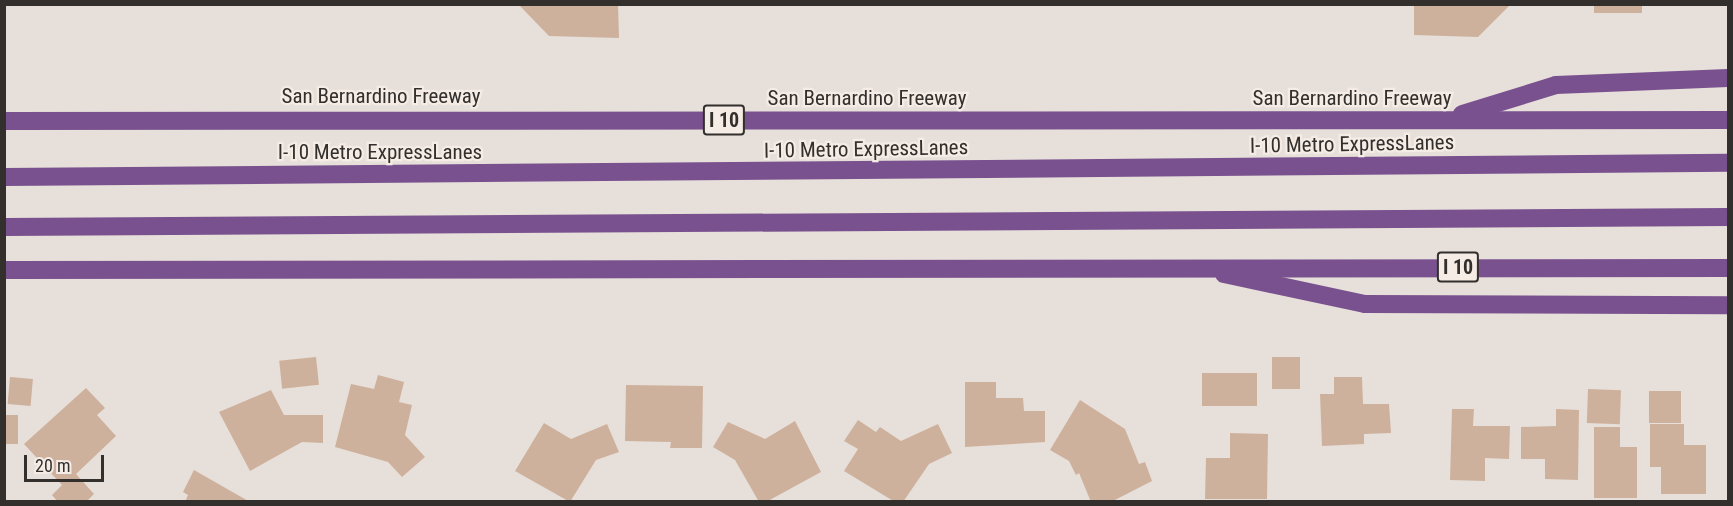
<!DOCTYPE html>
<style>
body{margin:0}
#map{position:relative;width:1733px;height:506px;overflow:hidden;background:#e7dfd9;font-family:"Roboto Condensed",sans-serif}
div>[style]{position:absolute}
.building>*{inset:0;background:#ceb19c;transform-origin:0 0}
.highway>*{height:18px;margin:-9px;padding:0 9px;transform-origin:9px;border-radius:9px;background:#79518f}
span{translate:-50% -50%;white-space:nowrap;text-align:center;line-height:1.15;-webkit-text-stroke:4.5px #f5ece6;paint-order:stroke}
.shield-label span{padding:2px 4px;background:#f5ece6;border:2px solid;border-radius:4px;-webkit-text-stroke-width:0}
.shield-label{font-size:20px;color:#322f2c;font-weight:700}
.street-label{font-size:21px;color:#322f2c}
.frame{position:absolute;inset:0;border:6px solid #322f2c;pointer-events:none}
.scale{position:absolute;left:24px;top:455px;width:80px;height:27px;box-sizing:border-box;border:3px solid #322f2c;border-top:0;padding-left:8px;font-size:18px;line-height:21px;white-space:nowrap;color:#322f2c;-webkit-text-stroke:4px #f5ece6;paint-order:stroke}
</style>
<div id="map">
<div class="building">
<div style="clip-path:polygon(518px 4px,618px 4px,619px 38px,549px 36px)"></div>
<div style="clip-path:polygon(1414px 4px,1511px 4px,1478px 37px,1414px 35px)"></div>
<div style="left:1594px;top:4px;width:48px;height:9px"></div>
<div style="left:316px;top:357px;width:28px;height:37px;rotate:84deg"></div>
<div style="left:1272px;top:357px;width:28px;height:32px"></div>
<div style="left:1202px;top:373px;width:55px;height:33px"></div>
<div style="clip-path:polygon(378px 375px,404px 382px,399px 402px,412px 405px,405px 435px,425px 457px,402px 477px,388px 462px,335px 447px,351px 384px,374px 389px)"></div>
<div style="left:10px;top:377px;width:23px;height:27px;rotate:5deg"></div>
<div style="clip-path:polygon(1334px 377px,1362px 377px,1363px 404px,1389px 404px,1391px 433px,1364px 434px,1364px 444px,1322px 446px,1320px 394px,1334px 394px)"></div>
<div style="clip-path:polygon(965px 382px,996px 382px,996px 398px,1023px 398px,1024px 411px,1045px 411px,1045px 442px,965px 447px)"></div>
<div style="clip-path:polygon(626px 385px,703px 386px,702px 448px,670px 448px,671px 442px,625px 441px)"></div>
<div style="clip-path:polygon(86px 388px,105px 408px,97px 415px,116px 436px,76px 474px,94px 494px,86px 502px,58px 502px,52px 495px,62px 485px,24px 444px)"></div>
<div style="left:1588px;top:389px;width:33px;height:34px;rotate:2deg"></div>
<div style="clip-path:polygon(271px 390px,284px 415px,323px 415px,323px 443px,302px 442px,250px 471px,219px 412px)"></div>
<div style="left:1649px;top:391px;width:32px;height:32px"></div>
<div style="clip-path:polygon(1080px 400px,1125px 429px,1139px 464px,1145px 462px,1152px 481px,1111px 502px,1091px 502px,1079px 473px,1076px 475px,1069px 461px,1050px 450px)"></div>
<div style="clip-path:polygon(1452px 409px,1474px 409px,1473px 426px,1510px 426px,1509px 459px,1485px 458px,1485px 481px,1450px 480px)"></div>
<div style="clip-path:polygon(1556px 409px,1579px 410px,1578px 480px,1545px 479px,1545px 459px,1521px 459px,1521px 427px,1556px 426px)"></div>
<div style="left:4px;top:415px;width:14px;height:29px"></div>
<div style="clip-path:polygon(858px 420px,876px 432px,880px 427px,901px 441px,938px 424px,952px 453px,929px 464px,903px 502px,895px 502px,844px 471px,858px 449px,844px 441px)"></div>
<div style="clip-path:polygon(795px 421px,821px 472px,766px 502px,759px 502px,735px 460px,713px 447px,728px 422px,765px 439px)"></div>
<div style="clip-path:polygon(544px 423px,571px 439px,607px 424px,619px 452px,596px 460px,570px 502px,515px 471px)"></div>
<div style="clip-path:polygon(1650px 424px,1684px 424px,1684px 445px,1706px 445px,1706px 494px,1661px 494px,1661px 467px,1650px 467px)"></div>
<div style="clip-path:polygon(1594px 427px,1620px 427px,1620px 447px,1637px 447px,1637px 498px,1594px 498px)"></div>
<div style="clip-path:polygon(1230px 433px,1268px 434px,1267px 499px,1205px 499px,1206px 458px,1230px 458px)"></div>
<div style="clip-path:polygon(194px 470px,250px 502px,185px 502px,188px 495px,183px 492px)"></div>
</div>
<div class="highway">
<div style="left:1462px;top:114px;width:98px;rotate:-17.1deg"></div>
<div style="left:1556px;top:85px;width:172px;rotate:-2.3deg"></div>
<div style="left:4px;top:121px;width:1724px;rotate:-0.03deg"></div>
<div style="left:4px;top:177px;width:1724px;rotate:-0.47deg"></div>
<div style="left:4px;top:227px;width:1724px;rotate:-0.33deg"></div>
<div style="left:4px;top:270px;width:1724px;rotate:-0.07deg"></div>
<div style="left:1224px;top:274px;width:144px;rotate:12deg"></div>
<div style="left:1365px;top:304px;width:363px;rotate:0.2deg"></div>
</div>
<div class="shield-label">
<span style="left:724px;top:120px">I 10</span>
<span style="left:1458px;top:267px">I 10</span>
</div>
<div class="street-label">
<span style="left:381px;top:96px">San Bernardino Freeway</span>
<span style="left:867px;top:98px">San Bernardino Freeway</span>
<span style="left:1352px;top:98px">San Bernardino Freeway</span>
<span style="left:1352px;top:144px;rotate:-1deg">I-10 Metro ExpressLanes</span>
<span style="left:866px;top:149px;rotate:-1deg">I-10 Metro ExpressLanes</span>
<span style="left:380px;top:152px">I-10 Metro ExpressLanes</span>
</div>
<div class="frame"></div>
<div class="scale">20 m</div>
</div>
